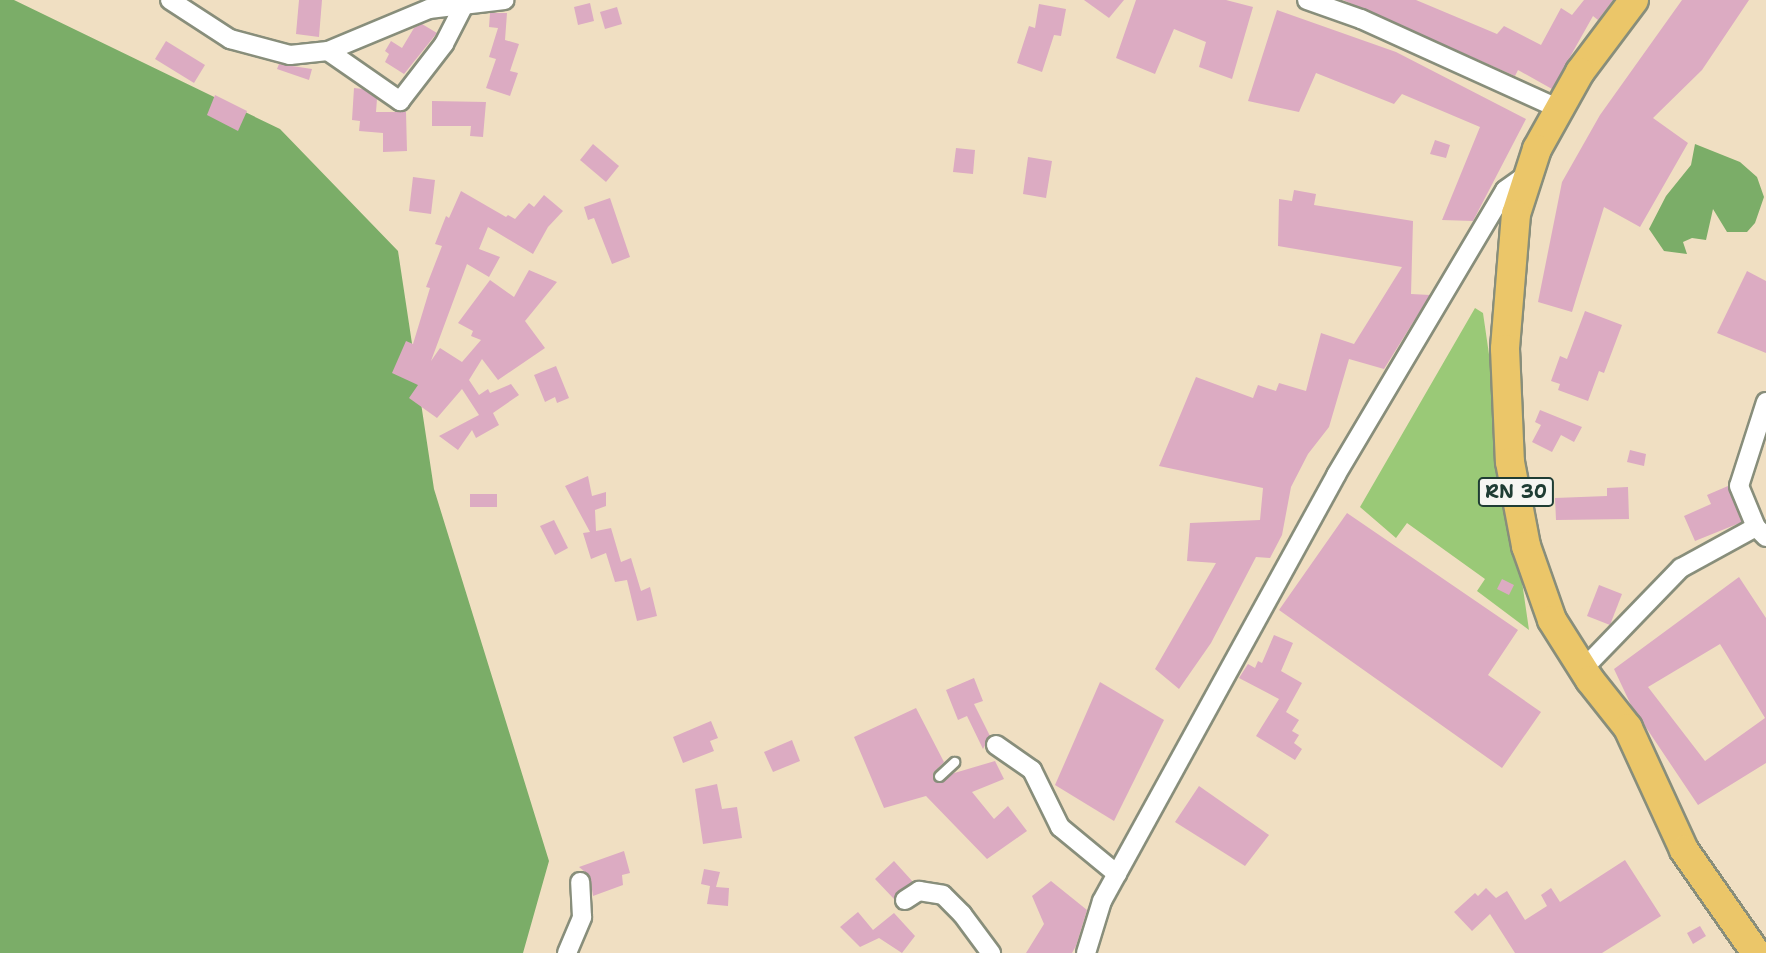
<!DOCTYPE html>
<style>
body{margin:0}
#map{position:relative;width:1766px;height:953px;overflow:hidden;background:#f0dfc2;font-family:"Shantell Sans",sans-serif}
div>[style]{position:absolute}
.green>*{inset:0;background:#9ac977}
.forest>*{inset:0;background:#7bad68}
.building>*{inset:0;background:#dcabc2}
.roads{filter:drop-shadow(2px 0 #888e7b) drop-shadow(-2px 0 #888e7b) drop-shadow(0 2px #888e7b) drop-shadow(0 -2px #888e7b)}
.service>*{height:9px;margin:-4.5px;padding:0 4.5px;transform-origin:4.5px;border-radius:4.5px;background:#fff}
.minor>*{height:18px;margin:-9px;padding:0 9px;transform-origin:9px;border-radius:9px;background:#fff}
.primary>*{height:28px;margin:-14px;padding:0 14px;transform-origin:14px;border-radius:14px;background:#ebc669}
span{translate:-50% -50%;white-space:nowrap;text-align:center;line-height:1.15;-webkit-text-stroke:5px #f6f6f2;paint-order:stroke}
.shield-label span{padding:2px 5px;background:#f6f6f2;border:2px solid;border-radius:5px;-webkit-text-stroke-width:0}
.shield-label{font-size:19px;color:#1f3d34;font-weight:700}
</style>
<div id="map">
<div class="green">
<div style="clip-path:polygon(1475px 308px,1483px 313px,1529px 630px,1477px 591px,1485px 579px,1407px 523px,1396px 538px,1360px 507px)"></div>
</div>
<div class="forest">
<div style="clip-path:polygon(0 0,14px 0,280px 129px,398px 251px,434px 489px,549px 861px,523px 953px,0 953px)"></div>
<div style="clip-path:polygon(1695px 144px,1740px 162px,1757px 177px,1764px 197px,1755px 223px,1747px 232px,1727px 232px,1713px 209px,1706px 240px,1692px 238px,1683px 242px,1687px 254px,1664px 251px,1649px 229px,1666px 196px,1691px 165px)"></div>
</div>
<div class="building">
<div style="clip-path:polygon(299px 0,322px 0,319px 37px,296px 34px)"></div>
<div style="clip-path:polygon(1084px 0,1124px 0,1109px 18px)"></div>
<div style="clip-path:polygon(1136px 0,1226px 0,1253px 7px,1232px 79px,1199px 67px,1206px 42px,1174px 29px,1155px 74px,1116px 58px)"></div>
<div style="clip-path:polygon(1343px 0,1416px 0,1497px 34px,1504px 26px,1541px 45px,1561px 8px,1572px 15px,1584px 0,1613px 0,1598px 20px,1593px 16px,1552px 89px,1518px 70px,1515px 76px)"></div>
<div style="clip-path:polygon(1682px 0,1749px 0,1702px 70px,1653px 118px,1688px 143px,1640px 227px,1604px 207px,1572px 312px,1538px 302px,1562px 182px,1600px 115px)"></div>
<div style="clip-path:polygon(590px 3px,594px 21px,578px 25px,574px 7px)"></div>
<div style="clip-path:polygon(1039px 4px,1066px 9px,1061px 36px,1054px 35px,1042px 72px,1017px 63px,1029px 26px,1035px 28px)"></div>
<div style="clip-path:polygon(617px 7px,622px 24px,605px 29px,600px 12px)"></div>
<div style="clip-path:polygon(1277px 10px,1396px 52px,1526px 119px,1473px 221px,1442px 220px,1480px 127px,1402px 94px,1394px 104px,1316px 73px,1299px 112px,1248px 101px)"></div>
<div style="clip-path:polygon(490px 13px,507px 13px,505px 40px,519px 44px,510px 71px,518px 73px,510px 96px,486px 88px,496px 59px,489px 57px,498px 28px,489px 27px)"></div>
<div style="clip-path:polygon(422px 24px,437px 33px,404px 74px,385px 62px,389px 54px,385px 51px,391px 41px,402px 48px,414px 28px)"></div>
<div style="clip-path:polygon(166px 41px,205px 65px,194px 83px,155px 59px)"></div>
<div style="clip-path:polygon(279px 64px,312px 69px,309px 80px,277px 69px)"></div>
<div style="clip-path:polygon(354px 88px,363px 89px,377px 99px,376px 112px,406px 112px,407px 151px,383px 152px,383px 133px,359px 131px,360px 121px,352px 120px)"></div>
<div style="clip-path:polygon(215px 95px,247px 111px,238px 131px,207px 115px)"></div>
<div style="clip-path:polygon(432px 101px,486px 102px,483px 137px,470px 136px,471px 126px,432px 126px)"></div>
<div style="clip-path:polygon(1435px 140px,1450px 145px,1446px 158px,1430px 154px)"></div>
<div style="clip-path:polygon(593px 144px,619px 166px,606px 182px,580px 160px)"></div>
<div style="clip-path:polygon(956px 148px,975px 150px,973px 174px,953px 172px)"></div>
<div style="clip-path:polygon(1028px 157px,1052px 161px,1046px 198px,1023px 194px)"></div>
<div style="clip-path:polygon(413px 177px,435px 180px,431px 214px,409px 211px)"></div>
<div style="clip-path:polygon(1294px 190px,1316px 194px,1314px 205px,1413px 221px,1411px 294px,1430px 295px,1384px 369px,1349px 359px,1329px 427px,1308px 454px,1291px 487px,1282px 535px,1270px 558px,1256px 557px,1211px 643px,1179px 689px,1155px 669px,1216px 563px,1187px 561px,1190px 523px,1260px 520px,1263px 488px,1159px 466px,1196px 377px,1253px 398px,1258px 385px,1276px 391px,1279px 383px,1306px 391px,1321px 333px,1354px 344px,1402px 267px,1278px 246px,1279px 199px,1292px 201px)"></div>
<div style="clip-path:polygon(461px 191px,506px 217px,508px 215px,515px 219px,529px 203px,534px 207px,544px 195px,563px 211px,548px 227px,533px 254px,488px 227px,479px 249px,500px 257px,489px 277px,467px 264px,431px 361px,440px 348px,462px 362px,481px 340px,471px 336px,473px 331px,458px 323px,490px 280px,514px 297px,529px 270px,557px 282px,525px 321px,545px 348px,498px 380px,482px 359px,469px 380px,479px 395px,488px 389px,490px 393px,511px 384px,519px 395px,493px 413px,499px 425px,476px 438px,472px 430px,458px 450px,439px 436px,479px 415px,462px 389px,437px 418px,409px 398px,418px 385px,392px 373px,406px 341px,413px 344px,430px 288px,426px 287px,442px 246px,435px 244px,446px 216px,449px 218px)"></div>
<div style="clip-path:polygon(610px 198px,630px 257px,612px 264px,594px 218px,588px 220px,584px 207px)"></div>
<div style="clip-path:polygon(1747px 271px,1766px 281px,1766px 353px,1717px 333px)"></div>
<div style="clip-path:polygon(1585px 311px,1622px 325px,1604px 373px,1599px 371px,1588px 401px,1558px 390px,1560px 384px,1551px 381px,1560px 356px,1567px 359px)"></div>
<div style="clip-path:polygon(556px 366px,569px 398px,557px 403px,555px 397px,545px 402px,534px 375px)"></div>
<div style="clip-path:polygon(1540px 410px,1582px 427px,1574px 442px,1561px 435px,1552px 452px,1532px 442px,1541px 425px,1535px 422px)"></div>
<div style="clip-path:polygon(1630px 450px,1646px 454px,1644px 466px,1627px 462px)"></div>
<div style="clip-path:polygon(588px 476px,592px 496px,606px 492px,606px 506px,595px 510px,596px 531px,611px 528px,621px 562px,631px 558px,641px 591px,650px 587px,657px 616px,637px 621px,627px 580px,615px 582px,606px 553px,591px 559px,583px 533px,590px 532px,565px 486px)"></div>
<div style="clip-path:polygon(1728px 486px,1742px 522px,1695px 541px,1684px 516px,1711px 504px,1707px 495px)"></div>
<div style="clip-path:polygon(1628px 487px,1629px 519px,1556px 520px,1555px 498px,1607px 496px,1607px 488px)"></div>
<div style="clip-path:polygon(470px 494px,497px 494px,497px 507px,470px 507px)"></div>
<div style="clip-path:polygon(1347px 513px,1518px 630px,1488px 675px,1541px 712px,1502px 768px,1279px 610px)"></div>
<div style="clip-path:polygon(554px 520px,568px 548px,555px 555px,540px 526px)"></div>
<div style="clip-path:polygon(evenodd,1739px 577px,1766px 618px,1766px 763px,1698px 805px,1631px 705px,1614px 669px,1739px 577px,1720px 644px,1765px 718px,1705px 761px,1648px 687px,1720px 644px)"></div>
<div style="clip-path:polygon(1502px 579px,1514px 585px,1509px 595px,1497px 589px)"></div>
<div style="clip-path:polygon(1599px 585px,1622px 594px,1610px 625px,1587px 616px)"></div>
<div style="clip-path:polygon(1274px 635px,1293px 643px,1281px 671px,1302px 683px,1286px 712px,1299px 720px,1292px 731px,1299px 735px,1294px 743px,1302px 749px,1295px 760px,1256px 736px,1279px 699px,1239px 678px,1248px 664px,1255px 668px,1258px 661px,1262px 663px)"></div>
<div style="clip-path:polygon(974px 678px,983px 701px,974px 704px,990px 736px,983px 749px,967px 716px,958px 720px,946px 690px)"></div>
<div style="clip-path:polygon(1100px 682px,1164px 720px,1114px 821px,1055px 785px)"></div>
<div style="clip-path:polygon(916px 708px,944px 762px,933px 773px,934px 781px,941px 783px,951px 774px,995px 761px,1004px 779px,972px 792px,994px 819px,1008px 806px,1027px 831px,987px 859px,926px 796px,884px 808px,854px 737px)"></div>
<div style="clip-path:polygon(711px 721px,718px 738px,710px 741px,714px 751px,683px 763px,673px 737px)"></div>
<div style="clip-path:polygon(792px 740px,800px 761px,773px 772px,764px 752px)"></div>
<div style="clip-path:polygon(717px 784px,722px 809px,737px 807px,742px 838px,703px 844px,695px 789px)"></div>
<div style="clip-path:polygon(1199px 786px,1269px 835px,1245px 866px,1175px 822px)"></div>
<div style="clip-path:polygon(624px 851px,630px 873px,622px 875px,623px 885px,593px 896px,590px 876px,579px 867px)"></div>
<div style="clip-path:polygon(1625px 860px,1661px 916px,1602px 953px,1515px 953px,1490px 914px,1472px 931px,1454px 912px,1475px 893px,1478px 896px,1486px 888px,1496px 898px,1507px 891px,1525px 920px,1547px 906px,1541px 895px,1551px 888px,1560px 902px)"></div>
<div style="clip-path:polygon(894px 861px,913px 882px,898px 891px,894px 899px,875px 879px)"></div>
<div style="clip-path:polygon(704px 869px,720px 872px,716px 887px,729px 888px,728px 906px,707px 904px,710px 886px,701px 884px)"></div>
<div style="clip-path:polygon(1051px 881px,1087px 910px,1076px 946px,1072px 953px,1026px 953px,1044px 924px,1032px 896px)"></div>
<div style="clip-path:polygon(858px 912px,873px 930px,894px 913px,915px 936px,902px 953px,879px 938px,860px 947px,840px 927px)"></div>
<div style="clip-path:polygon(1700px 926px,1706px 936px,1693px 944px,1687px 933px)"></div>
</div>
<div class="roads">
<div class="service">
<div style="left:939px;top:776px;width:21px;rotate:-43deg"></div>
</div>
<div class="minor">
<div style="left:170px;top:0;width:72px;rotate:33deg"></div>
<div style="left:230px;top:39px;width:62px;rotate:14.9deg"></div>
<div style="left:290px;top:55px;width:38px;rotate:-6deg"></div>
<div style="left:328px;top:51px;width:109px;rotate:-22.6deg"></div>
<div style="left:429px;top:9px;width:76px;rotate:-6.8deg"></div>
<div style="left:1307px;top:0;width:57px;rotate:19.4deg"></div>
<div style="left:1361px;top:19px;width:217px;rotate:24.4deg"></div>
<div style="left:328px;top:51px;width:88px;rotate:34.8deg"></div>
<div style="left:400px;top:101px;width:72px;rotate:-52.3deg"></div>
<div style="left:444px;top:44px;width:46px;rotate:-62.9deg"></div>
<div style="left:1766px;top:402px;width:88px;rotate:107.8deg"></div>
<div style="left:1739px;top:486px;width:44px;rotate:67.5deg"></div>
<div style="left:1756px;top:527px;width:14px;rotate:45deg"></div>
<div style="left:1583px;top:669px;width:141px;rotate:-45.9deg"></div>
<div style="left:1681px;top:568px;width:85px;rotate:-28.7deg"></div>
<div style="left:996px;top:745px;width:44px;rotate:34.8deg"></div>
<div style="left:1032px;top:770px;width:64px;rotate:63.8deg"></div>
<div style="left:1060px;top:827px;width:74px;rotate:39.5deg"></div>
<div style="left:905px;top:900px;width:17px;rotate:-33deg"></div>
<div style="left:919px;top:891px;width:24px;rotate:9deg"></div>
<div style="left:943px;top:895px;width:27px;rotate:45deg"></div>
<div style="left:962px;top:914px;width:49px;rotate:53.4deg"></div>
<div style="left:567px;top:953px;width:39px;rotate:-67deg"></div>
<div style="left:582px;top:917px;width:35px;rotate:-93deg"></div>
<div style="left:1086px;top:953px;width:54px;rotate:-72.9deg"></div>
<div style="left:1102px;top:901px;width:486px;rotate:-61.2deg"></div>
<div style="left:1336px;top:475px;width:331px;rotate:-59.3deg"></div>
<div style="left:1505px;top:190px;width:28px;rotate:-35deg"></div>
</div>
<div class="primary">
<div style="left:1634px;top:0;width:90px;rotate:126.9deg"></div>
<div style="left:1580px;top:72px;width:88px;rotate:119.2deg"></div>
<div style="left:1537px;top:149px;width:68px;rotate:107.9deg"></div>
<div style="left:1516px;top:214px;width:135px;rotate:94.7deg"></div>
<div style="left:1505px;top:349px;width:113px;rotate:87.5deg"></div>
<div style="left:1510px;top:462px;width:86px;rotate:79.2deg"></div>
<div style="left:1526px;top:546px;width:78px;rotate:70.6deg"></div>
<div style="left:1552px;top:620px;width:71px;rotate:57.7deg"></div>
<div style="left:1590px;top:680px;width:61px;rotate:51.6deg"></div>
<div style="left:1628px;top:728px;width:134px;rotate:65.3deg"></div>
<div style="left:1684px;top:850px;width:126px;rotate:55deg"></div>
</div>
</div>
<div class="shield-label">
<span style="left:1516px;top:492px">RN 30</span>
</div>
</div>
